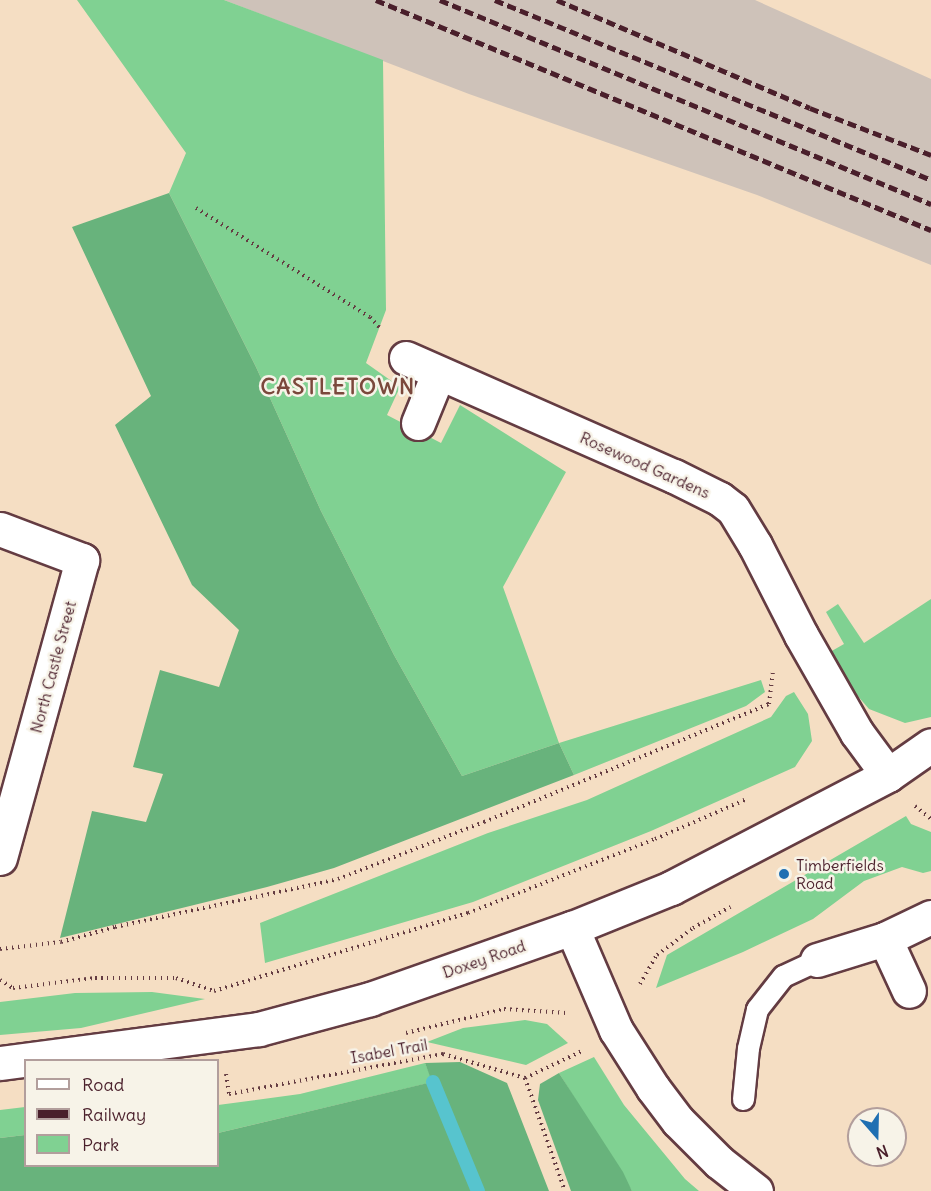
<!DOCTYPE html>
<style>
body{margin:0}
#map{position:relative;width:931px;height:1191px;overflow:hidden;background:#f5dec3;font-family:Delius,sans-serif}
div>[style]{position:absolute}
.industrial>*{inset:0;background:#cec2b9}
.green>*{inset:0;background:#80d192}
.forest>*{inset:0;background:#68b37c}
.stream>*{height:14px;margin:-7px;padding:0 7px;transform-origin:7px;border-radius:7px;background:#57c4ce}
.path>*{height:4px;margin-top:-2px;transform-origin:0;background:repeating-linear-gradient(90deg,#643c42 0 1.5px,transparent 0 6px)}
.roads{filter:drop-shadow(2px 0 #643c42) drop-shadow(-2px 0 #643c42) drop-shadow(0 2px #643c42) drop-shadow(0 -2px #643c42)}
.lane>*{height:21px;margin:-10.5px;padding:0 10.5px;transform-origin:10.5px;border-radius:10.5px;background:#fff}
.street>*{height:33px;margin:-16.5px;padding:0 16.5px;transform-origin:16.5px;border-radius:16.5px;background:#fff}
.primary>*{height:33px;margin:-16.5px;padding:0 16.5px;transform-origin:16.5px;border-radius:16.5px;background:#fff}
.rail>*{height:4.5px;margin-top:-2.25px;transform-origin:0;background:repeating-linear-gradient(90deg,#4a1f2b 0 9px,transparent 0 13.5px)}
.dots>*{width:16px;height:16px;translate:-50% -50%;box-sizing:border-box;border:3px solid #f7f3e8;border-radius:50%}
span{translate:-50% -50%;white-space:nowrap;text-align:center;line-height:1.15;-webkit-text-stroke:5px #f7f3e8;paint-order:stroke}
.street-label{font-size:16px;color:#4a1f2b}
.poi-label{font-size:16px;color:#4a1f2b}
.left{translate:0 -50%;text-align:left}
.district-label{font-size:22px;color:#7b483c;font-weight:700;letter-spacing:1.5px}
.legend{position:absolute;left:24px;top:1059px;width:195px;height:108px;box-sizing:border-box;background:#f7f3e8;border:2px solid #b29e9c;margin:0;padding:8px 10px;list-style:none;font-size:18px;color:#4a1f2b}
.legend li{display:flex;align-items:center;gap:12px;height:30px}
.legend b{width:30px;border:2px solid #b29e9c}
.north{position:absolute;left:847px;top:1107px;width:60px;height:60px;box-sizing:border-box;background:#f7f3e8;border:2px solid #b29e9c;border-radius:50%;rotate:160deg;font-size:16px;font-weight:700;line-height:24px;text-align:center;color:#4a1f2b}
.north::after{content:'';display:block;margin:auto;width:21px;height:27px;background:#1f6fb2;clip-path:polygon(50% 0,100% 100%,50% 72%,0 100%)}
</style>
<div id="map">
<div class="industrial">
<div style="clip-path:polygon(224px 0,755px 0,931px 79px,931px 265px,757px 195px,469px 94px)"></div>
</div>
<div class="green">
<div style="clip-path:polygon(77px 0,224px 0,383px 60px,386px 310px,366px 363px,400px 387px,387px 415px,441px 443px,460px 405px,566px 472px,503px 587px,559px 743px,761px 680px,765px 692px,746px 706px,574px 775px,559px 743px,462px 776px,394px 655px,321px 511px,256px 367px,169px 193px,186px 153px)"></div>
<div style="clip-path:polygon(931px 599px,931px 717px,905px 723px,869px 709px,844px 680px,830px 652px,844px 644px,826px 612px,838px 604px,864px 643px)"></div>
<div style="clip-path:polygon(794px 692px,808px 714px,812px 741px,795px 767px,651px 831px,473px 902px,265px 963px,260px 923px,488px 833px,587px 800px,771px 717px,786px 696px)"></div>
<div style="clip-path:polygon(906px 816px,911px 824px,931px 832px,931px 871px,923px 873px,902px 867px,864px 881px,813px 919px,743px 952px,656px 988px,667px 955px)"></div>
<div style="clip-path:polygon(152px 992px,205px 999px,81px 1028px,0 1035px,0 1002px,75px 993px)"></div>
<div style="clip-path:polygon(525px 1020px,547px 1024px,568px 1043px,526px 1065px,427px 1042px,463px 1028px)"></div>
<div style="clip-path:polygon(594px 1057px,624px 1105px,685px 1179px,699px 1191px,632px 1191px,559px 1073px)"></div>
<div style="clip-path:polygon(425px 1063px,433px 1082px,218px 1133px,218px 1105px,300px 1094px)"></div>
<div style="clip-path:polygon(25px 1107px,25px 1135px,0 1138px,0 1110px)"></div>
</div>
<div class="forest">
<div style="clip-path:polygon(169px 193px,256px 367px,321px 511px,394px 655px,462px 776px,559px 743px,574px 775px,334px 868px,267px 887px,60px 938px,92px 811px,146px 822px,163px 774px,133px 767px,160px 670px,219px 687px,239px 630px,192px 585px,115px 425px,151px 396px,72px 227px)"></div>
<div style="clip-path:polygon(460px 1062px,507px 1083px,549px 1191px,0 1191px,0 1138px,25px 1135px,26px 1166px,218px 1166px,218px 1133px,432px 1082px,425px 1063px)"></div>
<div style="clip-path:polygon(559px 1073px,623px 1172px,632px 1191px,571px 1191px,538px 1100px,540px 1084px)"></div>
</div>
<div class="stream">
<div style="left:433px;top:1082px;width:118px;rotate:67.6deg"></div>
</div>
<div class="path">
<div style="left:196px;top:208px;width:205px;rotate:32.1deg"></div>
<div style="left:370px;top:317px;width:15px;rotate:48deg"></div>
<div style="left:915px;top:806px;width:21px;rotate:39deg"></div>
<div style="left:0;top:949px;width:61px;rotate:-6.5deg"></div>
<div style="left:61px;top:942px;width:56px;rotate:-15.5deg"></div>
<div style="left:115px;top:927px;width:228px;rotate:-12.1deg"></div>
<div style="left:338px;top:879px;width:157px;rotate:-21.3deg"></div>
<div style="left:484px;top:822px;width:308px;rotate:-22.5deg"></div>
<div style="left:769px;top:704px;width:34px;rotate:-83deg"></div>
<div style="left:0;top:980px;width:15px;rotate:32deg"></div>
<div style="left:13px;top:988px;width:83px;rotate:-7deg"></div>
<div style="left:95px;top:978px;width:81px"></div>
<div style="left:176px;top:978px;width:40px;rotate:18.9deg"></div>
<div style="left:214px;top:991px;width:266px;rotate:-17.1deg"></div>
<div style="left:468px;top:913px;width:201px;rotate:-21.6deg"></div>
<div style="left:655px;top:839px;width:100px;rotate:-23.5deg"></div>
<div style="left:640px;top:984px;width:34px;rotate:-60deg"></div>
<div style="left:657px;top:955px;width:45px;rotate:-36.9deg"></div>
<div style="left:693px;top:928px;width:43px;rotate:-29.6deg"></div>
<div style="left:406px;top:1033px;width:101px;rotate:-13.8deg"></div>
<div style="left:504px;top:1009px;width:62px;rotate:3.7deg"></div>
<div style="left:226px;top:1074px;width:20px;rotate:81deg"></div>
<div style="left:229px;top:1094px;width:218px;rotate:-10.6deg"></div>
<div style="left:443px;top:1054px;width:85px;rotate:16.3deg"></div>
<div style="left:525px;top:1078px;width:120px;rotate:70.5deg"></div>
<div style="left:525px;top:1078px;width:63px;rotate:-25.3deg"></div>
</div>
<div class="roads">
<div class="lane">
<div style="left:743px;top:1099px;width:51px;rotate:-84.4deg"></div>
<div style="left:748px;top:1048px;width:40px;rotate:-77deg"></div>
<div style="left:757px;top:1009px;width:42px;rotate:-51.8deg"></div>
<div style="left:783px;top:976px;width:38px;rotate:-25deg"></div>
</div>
<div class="street">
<div style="left:406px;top:358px;width:293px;rotate:23.8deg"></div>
<div style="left:674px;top:476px;width:51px;rotate:26.6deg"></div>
<div style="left:720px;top:499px;width:16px;rotate:38deg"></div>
<div style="left:733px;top:509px;width:42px;rotate:58.6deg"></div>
<div style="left:755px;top:545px;width:101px;rotate:62.9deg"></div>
<div style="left:801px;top:635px;width:113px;rotate:60.3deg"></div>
<div style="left:857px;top:733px;width:52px;rotate:53.6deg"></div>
<div style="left:418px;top:423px;width:53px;rotate:-67.8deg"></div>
<div style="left:0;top:529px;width:88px;rotate:20.7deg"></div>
<div style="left:82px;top:560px;width:309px;rotate:105.4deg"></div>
<div style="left:572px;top:928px;width:111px;rotate:66.7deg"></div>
<div style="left:616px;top:1030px;width:69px;rotate:57.5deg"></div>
<div style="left:653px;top:1088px;width:41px;rotate:52.9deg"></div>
<div style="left:678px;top:1121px;width:58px;rotate:45deg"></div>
<div style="left:719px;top:1162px;width:47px;rotate:38.1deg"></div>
<div style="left:885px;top:939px;width:57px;rotate:65.2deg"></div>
<div style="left:817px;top:960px;width:71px;rotate:-17.2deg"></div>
<div style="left:885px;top:939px;width:51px;rotate:-25.6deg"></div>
</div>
<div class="primary">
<div style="left:0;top:1063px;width:261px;rotate:-7.5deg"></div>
<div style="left:259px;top:1029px;width:115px;rotate:-15.1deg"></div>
<div style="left:370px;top:999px;width:214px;rotate:-19.4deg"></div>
<div style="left:572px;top:928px;width:107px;rotate:-22deg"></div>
<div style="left:671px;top:888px;width:245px;rotate:-27.5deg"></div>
<div style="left:888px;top:775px;width:52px;rotate:-34.9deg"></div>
</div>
</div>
<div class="rail">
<div style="left:376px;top:0;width:601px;rotate:22.51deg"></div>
<div style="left:440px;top:0;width:532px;rotate:22.56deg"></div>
<div style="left:495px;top:0;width:472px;rotate:22.4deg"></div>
<div style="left:557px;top:0;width:275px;rotate:23.1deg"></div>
<div style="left:810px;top:108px;width:130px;rotate:21.2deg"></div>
</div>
<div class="dots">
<div style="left:784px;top:874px;background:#1f6fb2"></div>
</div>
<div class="street-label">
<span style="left:645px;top:465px;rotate:24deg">Rosewood Gardens</span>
<span style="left:53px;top:667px;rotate:-75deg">North Castle Street</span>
<span style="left:484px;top:959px;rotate:-19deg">Doxey Road</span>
<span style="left:389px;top:1051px;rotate:-10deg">Isabel Trail</span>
</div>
<div class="poi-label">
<span class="left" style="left:796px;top:874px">Timberfields<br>Road</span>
</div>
<div class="district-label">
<span style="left:338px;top:387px">CASTLETOWN</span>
</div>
<ul class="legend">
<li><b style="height:8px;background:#fff"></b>Road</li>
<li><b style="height:8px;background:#4a1f2b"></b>Railway</li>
<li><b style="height:16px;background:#80d192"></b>Park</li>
</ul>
<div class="north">N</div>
</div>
